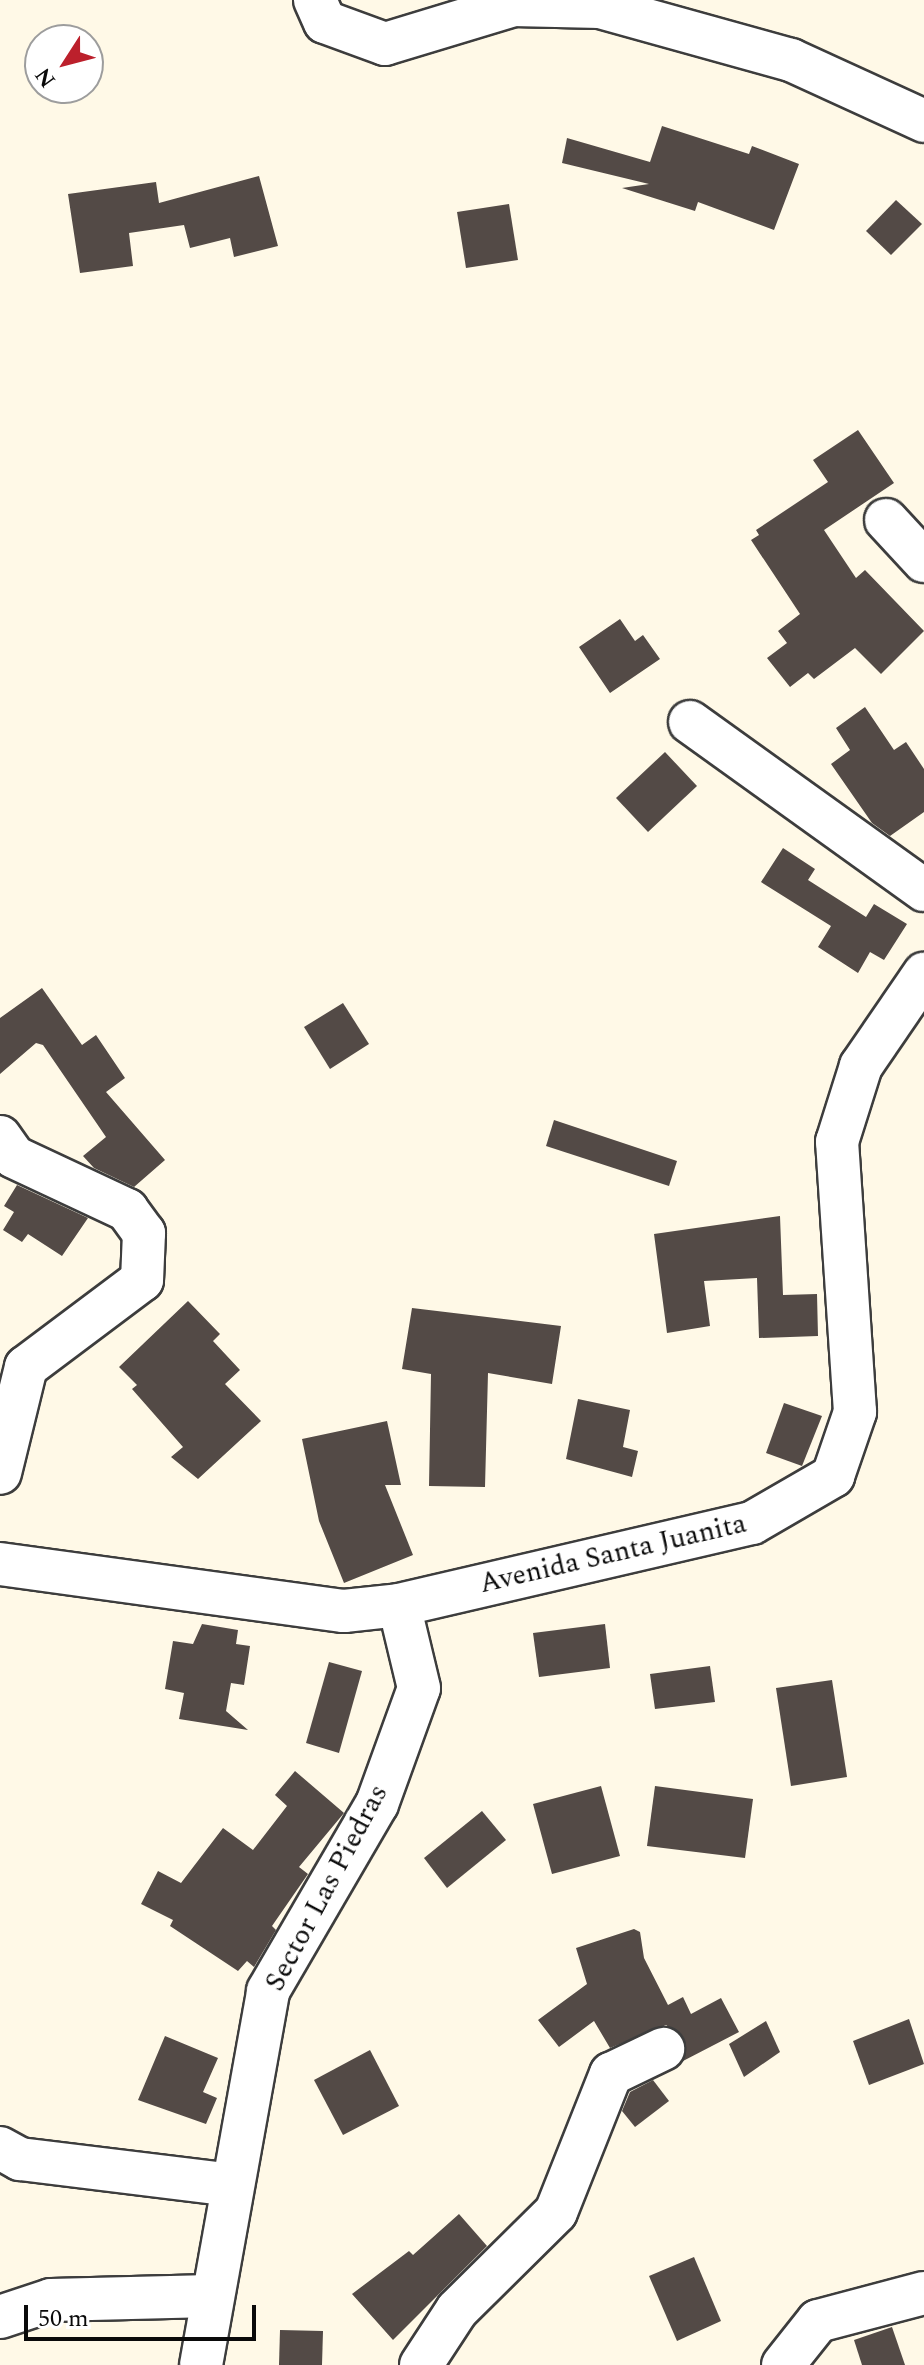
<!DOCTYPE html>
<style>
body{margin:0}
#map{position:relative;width:924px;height:2365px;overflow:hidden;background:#fff9e7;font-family:Spectral,serif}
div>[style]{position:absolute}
.building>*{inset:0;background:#534a46}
.roads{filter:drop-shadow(2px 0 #3d3d3d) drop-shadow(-2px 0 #3d3d3d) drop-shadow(0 2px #3d3d3d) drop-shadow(0 -2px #3d3d3d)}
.minor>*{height:42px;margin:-21px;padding:0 21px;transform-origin:21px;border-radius:21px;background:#fff}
span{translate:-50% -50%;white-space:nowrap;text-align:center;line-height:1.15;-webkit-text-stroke:8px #fff;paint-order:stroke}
.street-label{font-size:28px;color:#0a0a0a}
.north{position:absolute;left:24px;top:24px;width:80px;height:80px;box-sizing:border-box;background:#fff;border:2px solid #9d9d9d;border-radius:50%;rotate:234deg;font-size:22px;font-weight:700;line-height:32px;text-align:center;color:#0a0a0a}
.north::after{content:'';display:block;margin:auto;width:28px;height:36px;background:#bc202c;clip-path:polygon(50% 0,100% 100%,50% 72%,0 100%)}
.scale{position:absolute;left:24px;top:2305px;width:232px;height:36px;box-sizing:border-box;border:4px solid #0a0a0a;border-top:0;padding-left:10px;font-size:24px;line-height:28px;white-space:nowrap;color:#0a0a0a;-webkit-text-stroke:6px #fff;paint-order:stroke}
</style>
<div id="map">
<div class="building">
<div style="clip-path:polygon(662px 126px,749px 154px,752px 146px,799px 164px,774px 230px,698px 202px,695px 211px,622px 188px,649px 184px,562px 163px,567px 138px,650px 162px)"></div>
<div style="clip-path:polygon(259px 176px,278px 246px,234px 257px,230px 238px,190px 248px,184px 225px,129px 233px,133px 266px,80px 273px,68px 194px,156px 182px,159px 203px)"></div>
<div style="clip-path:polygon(896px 200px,922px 224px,891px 255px,866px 231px)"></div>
<div style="clip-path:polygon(509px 204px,518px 260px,466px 268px,457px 212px)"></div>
<div style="clip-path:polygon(858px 430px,894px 483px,824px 530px,856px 578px,865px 570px,924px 631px,881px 674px,855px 648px,814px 679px,808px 673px,790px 687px,767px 658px,787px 643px,778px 631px,800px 614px,751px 540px,759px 535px,756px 530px,828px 482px,813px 460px)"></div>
<div style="clip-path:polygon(620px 619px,635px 641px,643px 635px,660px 659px,610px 693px,579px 647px)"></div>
<div style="clip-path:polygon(865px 707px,894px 750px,906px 742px,924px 769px,924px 812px,890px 836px,872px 823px,831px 764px,850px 750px,836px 728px)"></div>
<div style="clip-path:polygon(665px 752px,697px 786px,648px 832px,616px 798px)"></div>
<div style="clip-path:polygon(783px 848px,815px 869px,808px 880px,866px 917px,874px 904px,907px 924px,884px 960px,870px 952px,858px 973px,818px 947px,831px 926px,761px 882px)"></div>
<div style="clip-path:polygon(42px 988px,82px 1045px,96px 1035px,125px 1078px,106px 1092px,165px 1160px,134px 1187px,94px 1168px,83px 1156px,106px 1137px,43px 1045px,36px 1043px,0 1074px,0 1018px)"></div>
<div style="clip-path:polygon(343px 1003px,369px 1044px,330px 1069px,304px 1027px)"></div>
<div style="clip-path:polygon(554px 1120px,677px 1161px,669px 1186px,546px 1146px)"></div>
<div style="clip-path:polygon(17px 1185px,88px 1218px,62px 1256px,28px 1234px,22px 1242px,3px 1230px,14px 1212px,4px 1206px)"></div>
<div style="clip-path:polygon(780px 1216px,783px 1295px,817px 1294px,818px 1336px,759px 1338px,757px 1278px,704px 1281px,710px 1326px,667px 1333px,654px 1234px)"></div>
<div style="clip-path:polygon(188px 1301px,220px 1334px,213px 1341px,240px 1370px,225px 1384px,261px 1421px,198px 1479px,171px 1457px,183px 1447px,132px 1389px,137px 1385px,119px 1367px)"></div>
<div style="clip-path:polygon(412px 1308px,561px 1326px,552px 1384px,488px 1373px,485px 1487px,429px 1486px,431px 1374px,402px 1369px)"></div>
<div style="clip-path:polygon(578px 1399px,630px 1410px,623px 1447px,638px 1451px,632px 1477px,566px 1459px)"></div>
<div style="clip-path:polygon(784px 1403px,822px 1416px,802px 1466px,766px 1453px)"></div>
<div style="clip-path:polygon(387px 1421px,401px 1485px,385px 1485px,413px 1555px,344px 1583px,319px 1521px,302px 1439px)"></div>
<div style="clip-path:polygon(202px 1624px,238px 1630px,236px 1644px,250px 1646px,244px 1685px,231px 1683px,226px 1711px,248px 1730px,179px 1719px,184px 1693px,165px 1689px,173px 1641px,193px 1644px)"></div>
<div style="clip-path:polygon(605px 1624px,610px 1668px,539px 1677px,533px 1633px)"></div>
<div style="clip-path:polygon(329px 1662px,362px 1671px,339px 1753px,306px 1743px)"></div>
<div style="clip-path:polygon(710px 1666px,715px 1702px,655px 1709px,650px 1674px)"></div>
<div style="clip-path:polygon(832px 1680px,847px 1777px,791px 1786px,776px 1688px)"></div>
<div style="clip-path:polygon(295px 1771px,344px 1813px,299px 1867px,308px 1874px,272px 1926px,276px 1930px,254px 1967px,247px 1961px,238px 1971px,170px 1926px,173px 1920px,141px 1904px,158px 1871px,181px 1883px,223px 1828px,253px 1850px,287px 1806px,275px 1795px)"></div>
<div style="clip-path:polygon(601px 1786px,620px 1856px,552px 1874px,533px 1804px)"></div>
<div style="clip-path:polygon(655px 1786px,753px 1799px,745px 1858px,647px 1846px)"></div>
<div style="clip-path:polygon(482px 1811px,506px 1840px,447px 1888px,424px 1858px)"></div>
<div style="clip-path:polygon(634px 1929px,640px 1932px,644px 1958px,668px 2005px,683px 1997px,691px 2014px,721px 1998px,739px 2032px,683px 2061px,684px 2038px,666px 2025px,610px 2048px,594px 2021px,559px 2047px,538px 2020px,587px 1984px,576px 1948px)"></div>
<div style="clip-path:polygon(909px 2019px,924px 2064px,869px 2085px,853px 2041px)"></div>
<div style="clip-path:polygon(766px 2021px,780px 2052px,744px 2077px,729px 2044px)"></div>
<div style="clip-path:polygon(165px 2036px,218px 2058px,203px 2092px,217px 2098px,206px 2124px,138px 2100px)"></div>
<div style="clip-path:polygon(370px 2050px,399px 2106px,343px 2135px,314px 2080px)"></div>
<div style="clip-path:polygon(653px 2080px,669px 2101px,635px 2127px,622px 2111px,630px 2092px)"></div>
<div style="clip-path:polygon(459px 2214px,487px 2246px,393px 2340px,352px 2294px,409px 2251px,413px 2255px)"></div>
<div style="clip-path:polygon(694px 2257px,721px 2321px,677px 2341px,649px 2276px)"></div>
<div style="clip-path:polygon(892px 2327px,905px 2365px,862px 2365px,854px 2340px)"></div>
<div style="clip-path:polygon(280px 2330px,323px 2331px,322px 2365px,279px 2365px)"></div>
</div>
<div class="roads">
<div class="minor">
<div style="left:315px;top:0;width:24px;rotate:66deg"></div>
<div style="left:325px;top:22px;width:64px;rotate:20.1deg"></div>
<div style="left:385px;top:44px;width:134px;rotate:-16.9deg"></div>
<div style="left:513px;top:5px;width:87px;rotate:1.3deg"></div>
<div style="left:600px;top:7px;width:198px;rotate:15.5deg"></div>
<div style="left:791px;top:60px;width:146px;rotate:24.6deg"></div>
<div style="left:886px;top:520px;width:56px;rotate:47.2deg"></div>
<div style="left:690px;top:722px;width:288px;rotate:35.7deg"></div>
<div style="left:0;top:1137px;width:24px;rotate:55deg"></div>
<div style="left:14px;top:1157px;width:125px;rotate:25.1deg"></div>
<div style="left:127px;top:1210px;width:29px;rotate:54deg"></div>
<div style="left:144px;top:1233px;width:47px;rotate:92.4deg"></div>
<div style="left:142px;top:1280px;width:145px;rotate:143.1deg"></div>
<div style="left:26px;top:1367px;width:109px;rotate:103.8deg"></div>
<div style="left:0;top:1564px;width:347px;rotate:7.8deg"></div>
<div style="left:344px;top:1611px;width:55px;rotate:-6.2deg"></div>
<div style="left:399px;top:1605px;width:362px;rotate:-13.1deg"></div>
<div style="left:752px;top:1523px;width:94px;rotate:-30.1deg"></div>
<div style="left:833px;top:1476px;width:68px;rotate:-71deg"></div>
<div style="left:855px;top:1412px;width:271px;rotate:-93.8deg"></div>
<div style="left:837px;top:1142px;width:80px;rotate:-72.5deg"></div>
<div style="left:861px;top:1066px;width:112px;rotate:-55.6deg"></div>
<div style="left:0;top:2148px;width:23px;rotate:29deg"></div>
<div style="left:20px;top:2159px;width:213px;rotate:7deg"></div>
<div style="left:0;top:2317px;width:54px;rotate:-18.4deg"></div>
<div style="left:51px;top:2300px;width:160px;rotate:-1.4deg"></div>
<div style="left:201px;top:2365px;width:380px;rotate:-79.8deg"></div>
<div style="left:268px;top:1991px;width:216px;rotate:-59.8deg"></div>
<div style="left:377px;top:1804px;width:123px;rotate:-70.1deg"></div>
<div style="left:419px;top:1688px;width:85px;rotate:-103.5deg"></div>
<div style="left:421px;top:2365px;width:66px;rotate:-56.8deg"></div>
<div style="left:457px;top:2310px;width:139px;rotate:-44.7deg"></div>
<div style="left:556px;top:2212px;width:149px;rotate:-68.3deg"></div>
<div style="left:611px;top:2074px;width:58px;rotate:-25.7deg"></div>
<div style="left:783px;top:2365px;width:56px;rotate:-51.5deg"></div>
<div style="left:818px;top:2321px;width:110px;rotate:-14.8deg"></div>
</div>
</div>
<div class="street-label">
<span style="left:613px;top:1554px;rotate:-13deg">Avenida Santa Juanita</span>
<span style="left:327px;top:1888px;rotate:-62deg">Sector Las Piedras</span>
</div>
<div class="north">N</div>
<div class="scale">50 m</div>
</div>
